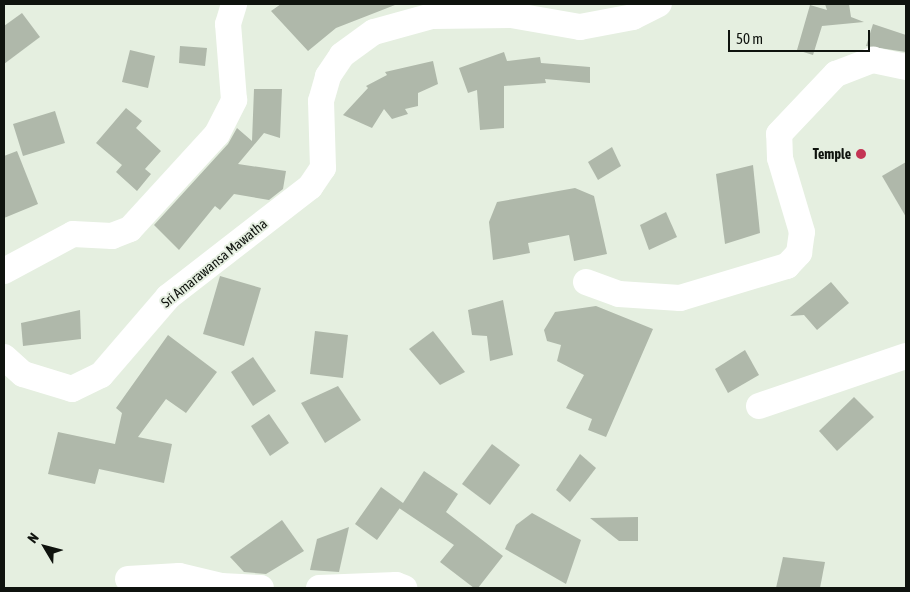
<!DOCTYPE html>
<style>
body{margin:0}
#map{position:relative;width:910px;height:592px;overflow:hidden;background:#e5efe0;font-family:"Asap Condensed",sans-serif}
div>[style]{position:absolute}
.building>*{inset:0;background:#afb8aa}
.minor>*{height:26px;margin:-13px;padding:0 13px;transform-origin:13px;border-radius:13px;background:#fff}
.dots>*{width:14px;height:14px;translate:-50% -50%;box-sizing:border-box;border:2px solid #e5efe0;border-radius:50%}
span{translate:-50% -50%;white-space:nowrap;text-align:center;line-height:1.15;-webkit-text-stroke:4px #e5efe0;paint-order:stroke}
.poi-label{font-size:14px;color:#0f130e;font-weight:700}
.right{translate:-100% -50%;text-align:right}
.street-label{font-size:14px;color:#0f130e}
.frame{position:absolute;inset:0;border:5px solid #0f130e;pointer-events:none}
.north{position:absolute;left:20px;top:522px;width:50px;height:50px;-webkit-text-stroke:4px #e5efe0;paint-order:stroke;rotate:307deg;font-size:14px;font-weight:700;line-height:20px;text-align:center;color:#0f130e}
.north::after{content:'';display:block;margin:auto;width:18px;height:22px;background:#0f130e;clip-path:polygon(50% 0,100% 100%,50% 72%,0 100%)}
.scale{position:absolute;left:728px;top:30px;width:142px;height:22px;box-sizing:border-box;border:2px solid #0f130e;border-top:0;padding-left:6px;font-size:15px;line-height:18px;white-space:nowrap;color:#0f130e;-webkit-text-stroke:4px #e5efe0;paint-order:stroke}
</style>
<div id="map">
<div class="building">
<div style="clip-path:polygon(281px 4px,395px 4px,395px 5px,336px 28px,308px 51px,271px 11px)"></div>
<div style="clip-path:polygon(825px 4px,849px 4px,851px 17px,864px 22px,822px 26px,813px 55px,797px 50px,810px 5px,827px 10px)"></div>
<div style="clip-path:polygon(22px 13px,40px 37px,4px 64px,4px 26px)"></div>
<div style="clip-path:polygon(873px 24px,906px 35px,906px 52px,866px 46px)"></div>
<div style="clip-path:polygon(180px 46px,207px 48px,205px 66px,179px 63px)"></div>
<div style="clip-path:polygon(130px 50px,155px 56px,148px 88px,122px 82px)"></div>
<div style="clip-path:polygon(504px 52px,507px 61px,540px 57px,541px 63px,590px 67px,590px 83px,545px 79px,546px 83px,504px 86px,504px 128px,480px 130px,477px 90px,468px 93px,459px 68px)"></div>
<div style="clip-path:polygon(433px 61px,438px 84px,418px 93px,418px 106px,405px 109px,408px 114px,392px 119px,384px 109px,372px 128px,343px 115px,368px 88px,366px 86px,387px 75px,385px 72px)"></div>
<div style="clip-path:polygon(254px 89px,282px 89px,280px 138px,264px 133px,238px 164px,286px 171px,283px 189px,269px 200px,234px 194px,220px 210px,215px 206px,179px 250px,154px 225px,228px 144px,237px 128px,252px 141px)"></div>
<div style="clip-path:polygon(126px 108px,142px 121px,136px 128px,161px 151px,145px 169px,151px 174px,137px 191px,116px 172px,122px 165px,96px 143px)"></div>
<div style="clip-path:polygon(55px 111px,65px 143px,23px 156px,13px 124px)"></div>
<div style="clip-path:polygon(612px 147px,621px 166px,598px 180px,588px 162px)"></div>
<div style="clip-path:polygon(17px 151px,38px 204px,4px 218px,4px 156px)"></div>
<div style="clip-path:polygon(906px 162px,906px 217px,882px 176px)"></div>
<div style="clip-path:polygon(753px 165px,760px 233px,725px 244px,716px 174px)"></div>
<div style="clip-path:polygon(575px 188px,594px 196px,607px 254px,574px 261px,569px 235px,528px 243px,530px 253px,493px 260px,489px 222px,497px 202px)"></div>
<div style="clip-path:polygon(666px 212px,677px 237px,649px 250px,640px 225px)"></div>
<div style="clip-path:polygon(220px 276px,261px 288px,244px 346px,203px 334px)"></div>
<div style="clip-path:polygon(831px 282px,849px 303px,817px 330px,804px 315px,790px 316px)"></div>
<div style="clip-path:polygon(503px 300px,513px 355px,490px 361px,487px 336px,472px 335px,468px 310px)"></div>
<div style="clip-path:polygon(596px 306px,653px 329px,606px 437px,588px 430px,592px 419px,566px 408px,584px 375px,557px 361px,561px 345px,547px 341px,544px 330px,555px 312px)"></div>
<div style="clip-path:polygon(80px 310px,81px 339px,23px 346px,21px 323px)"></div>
<div style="clip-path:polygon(315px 331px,348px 335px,343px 378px,310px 374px)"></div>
<div style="clip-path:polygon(433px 331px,465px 372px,440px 385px,409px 349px)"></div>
<div style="clip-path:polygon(168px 335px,217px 372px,186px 413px,166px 399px,138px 437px,172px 444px,164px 483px,99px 469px,95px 484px,48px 474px,58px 432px,115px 444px,122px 413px,116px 408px)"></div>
<div style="clip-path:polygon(745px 350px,759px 375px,728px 393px,715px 369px)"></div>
<div style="clip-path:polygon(253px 357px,276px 391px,253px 406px,231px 372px)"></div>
<div style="clip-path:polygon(338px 386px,361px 420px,325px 443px,301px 403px)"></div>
<div style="clip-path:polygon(854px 397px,874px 417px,837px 451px,819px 431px)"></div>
<div style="clip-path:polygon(269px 414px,289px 443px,270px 456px,251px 426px)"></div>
<div style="clip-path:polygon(492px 444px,520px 465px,490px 505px,462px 484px)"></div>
<div style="clip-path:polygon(580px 454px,596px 468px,570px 502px,556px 490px)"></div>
<div style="clip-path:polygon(424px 471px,458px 494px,446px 512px,503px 556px,478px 588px,474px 588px,440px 562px,454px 545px,399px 508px,402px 505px,377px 540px,355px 524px,381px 487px,403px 503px)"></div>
<div style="clip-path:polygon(532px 513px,581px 540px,566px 584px,505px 549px,516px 525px)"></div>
<div style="clip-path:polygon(638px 517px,638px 541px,619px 541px,590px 518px)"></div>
<div style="clip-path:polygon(282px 520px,304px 551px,266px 574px,244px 572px,230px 557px)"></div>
<div style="clip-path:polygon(349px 527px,339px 572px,310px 570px,317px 539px)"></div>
<div style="clip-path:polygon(783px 557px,825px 562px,820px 588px,776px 588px)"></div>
</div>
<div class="minor">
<div style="left:4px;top:271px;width:78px;rotate:-28.2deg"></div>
<div style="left:73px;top:234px;width:39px;rotate:3deg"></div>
<div style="left:112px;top:236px;width:19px;rotate:-21deg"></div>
<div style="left:130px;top:229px;width:129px;rotate:-47.5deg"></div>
<div style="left:217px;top:134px;width:38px;rotate:-63deg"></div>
<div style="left:234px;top:100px;width:76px;rotate:-94.5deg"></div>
<div style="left:228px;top:24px;width:21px;rotate:-73deg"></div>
<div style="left:586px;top:282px;width:35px;rotate:20deg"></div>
<div style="left:619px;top:294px;width:61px;rotate:3.8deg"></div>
<div style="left:680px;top:298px;width:112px;rotate:-16.7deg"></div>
<div style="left:787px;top:266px;width:18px;rotate:-47deg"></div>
<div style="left:799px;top:253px;width:21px;rotate:-82deg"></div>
<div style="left:802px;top:232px;width:77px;rotate:-106.6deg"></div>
<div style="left:780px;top:158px;width:24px;rotate:-92deg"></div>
<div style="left:779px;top:134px;width:83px;rotate:-46.5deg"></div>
<div style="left:836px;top:74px;width:40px;rotate:-21deg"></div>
<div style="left:873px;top:60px;width:34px;rotate:12deg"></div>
<div style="left:4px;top:357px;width:25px;rotate:42deg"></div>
<div style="left:23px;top:374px;width:51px;rotate:17deg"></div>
<div style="left:72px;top:389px;width:32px;rotate:-26deg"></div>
<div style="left:101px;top:375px;width:103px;rotate:-49.3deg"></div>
<div style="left:168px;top:297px;width:180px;rotate:-37.8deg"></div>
<div style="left:310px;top:187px;width:23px;rotate:-56deg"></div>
<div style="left:323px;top:168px;width:67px;rotate:-91.7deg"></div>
<div style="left:321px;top:101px;width:26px;rotate:-74deg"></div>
<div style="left:328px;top:76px;width:25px;rotate:-56deg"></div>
<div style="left:342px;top:55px;width:39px;rotate:-36deg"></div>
<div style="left:374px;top:32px;width:60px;rotate:-15.4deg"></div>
<div style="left:432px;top:16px;width:79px;rotate:-0.7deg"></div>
<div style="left:511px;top:15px;width:70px;rotate:9.9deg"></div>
<div style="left:580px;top:27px;width:54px;rotate:-10.7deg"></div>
<div style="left:633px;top:17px;width:29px;rotate:-27deg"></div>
<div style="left:759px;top:406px;width:155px;rotate:-18.8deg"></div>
<div style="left:128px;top:579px;width:51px;rotate:-3.4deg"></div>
<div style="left:179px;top:576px;width:43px;rotate:13.4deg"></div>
<div style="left:221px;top:586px;width:40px;rotate:2.9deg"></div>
<div style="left:319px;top:588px;width:77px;rotate:-2.2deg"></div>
<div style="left:396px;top:585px;width:9px;rotate:21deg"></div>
</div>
<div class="dots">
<div style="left:861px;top:154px;background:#c43454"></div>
</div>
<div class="poi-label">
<span class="right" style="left:851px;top:154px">Temple</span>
</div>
<div class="street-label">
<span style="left:214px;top:263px;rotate:-39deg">Sri Amarawansa Mawatha</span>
</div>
<div class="frame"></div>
<div class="north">N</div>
<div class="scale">50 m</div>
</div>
